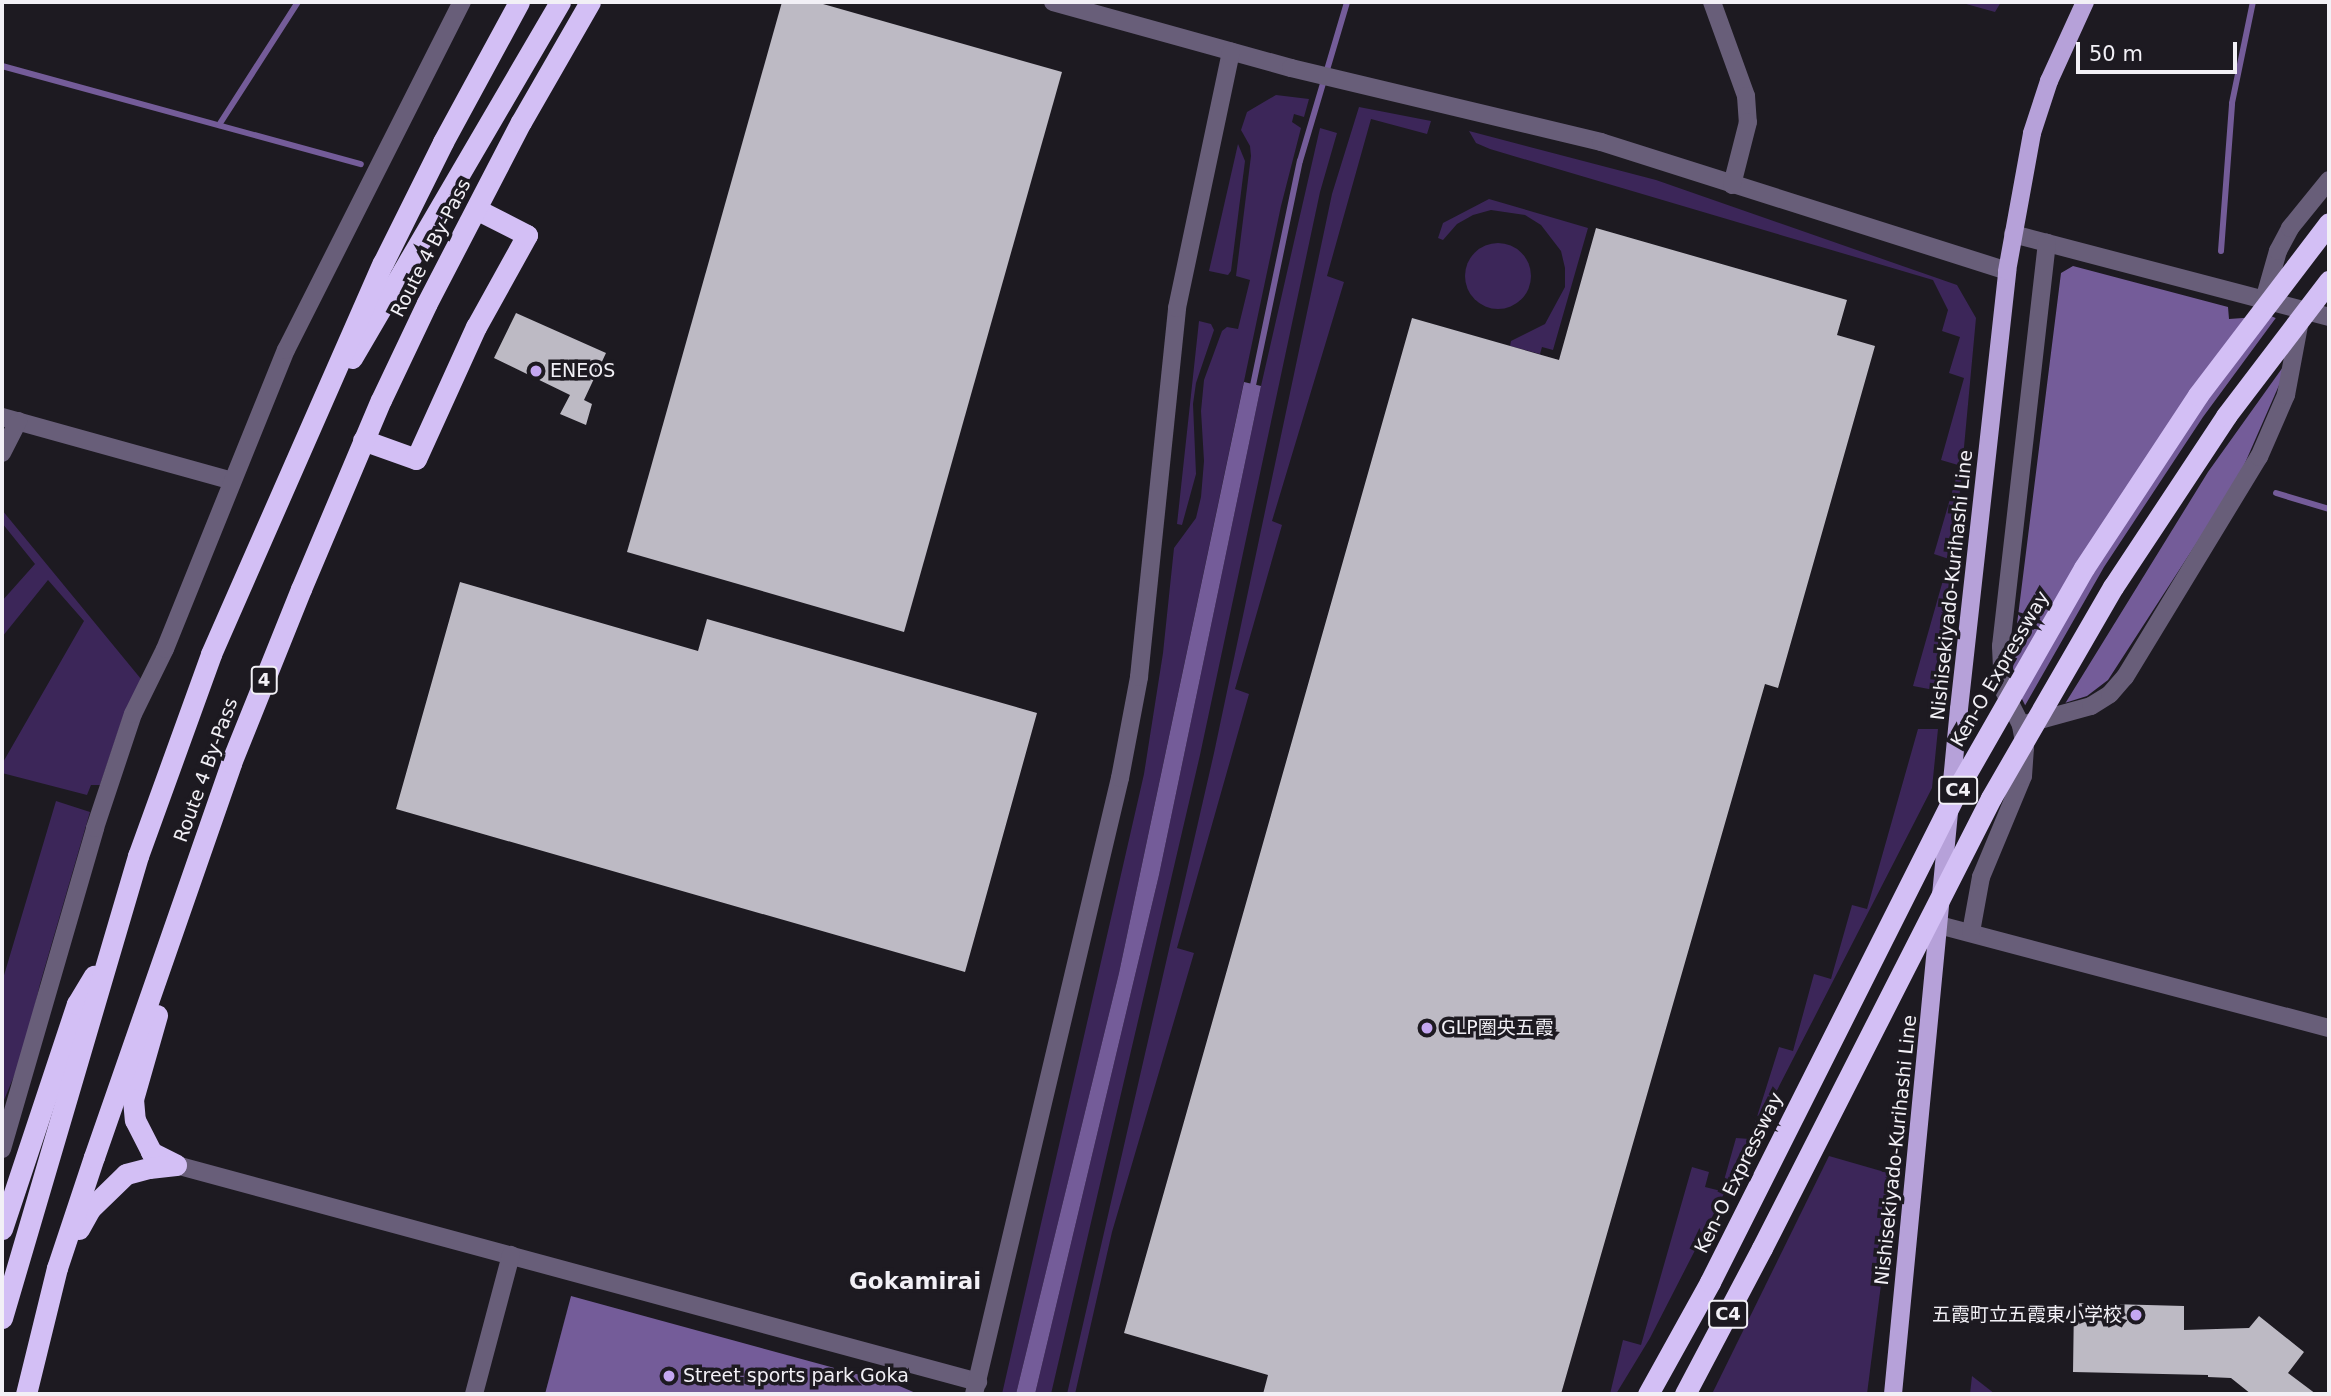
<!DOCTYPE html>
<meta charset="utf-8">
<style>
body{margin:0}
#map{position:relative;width:2331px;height:1396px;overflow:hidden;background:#1d1a21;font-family:"DejaVu Sans","Noto Sans JP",sans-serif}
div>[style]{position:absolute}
.green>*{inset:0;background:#3c2659}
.round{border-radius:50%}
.water>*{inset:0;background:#745c99}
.pier>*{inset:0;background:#1d1a21}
.stream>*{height:6px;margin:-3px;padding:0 3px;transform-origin:3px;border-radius:3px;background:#745c99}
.building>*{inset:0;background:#bdbac4}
.minor>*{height:18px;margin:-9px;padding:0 9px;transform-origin:9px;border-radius:9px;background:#685e79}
.major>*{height:18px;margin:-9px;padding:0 9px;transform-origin:9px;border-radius:9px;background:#b6a1d9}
.highway>*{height:21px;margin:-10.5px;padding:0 10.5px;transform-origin:10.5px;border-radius:10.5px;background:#d3bff5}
.highway-bridge>*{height:21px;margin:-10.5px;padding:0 10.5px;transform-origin:10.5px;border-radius:10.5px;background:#d3bff5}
.dots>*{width:19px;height:19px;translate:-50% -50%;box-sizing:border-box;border:4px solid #1d1a21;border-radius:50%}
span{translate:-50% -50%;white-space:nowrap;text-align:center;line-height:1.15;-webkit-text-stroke:7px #1d1a21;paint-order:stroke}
.shield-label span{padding:2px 5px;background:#1d1a21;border:2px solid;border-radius:5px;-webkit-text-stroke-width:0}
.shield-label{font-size:18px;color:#f2f0f6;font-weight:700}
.street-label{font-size:19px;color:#f2f0f6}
.poi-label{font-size:19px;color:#f2f0f6}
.left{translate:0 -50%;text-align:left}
.right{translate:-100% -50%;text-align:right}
.quarter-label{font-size:23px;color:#f2f0f6;font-weight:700}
.frame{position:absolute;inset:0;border:4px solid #f2f0f6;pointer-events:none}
.scale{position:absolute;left:2076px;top:42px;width:161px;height:32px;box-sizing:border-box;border:4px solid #f2f0f6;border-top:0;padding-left:9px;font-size:21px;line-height:24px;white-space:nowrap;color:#f2f0f6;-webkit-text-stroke:5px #1d1a21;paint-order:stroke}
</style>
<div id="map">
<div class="green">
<div style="clip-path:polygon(1959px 2px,2001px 2px,1995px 12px)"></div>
<div style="clip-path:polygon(1276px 95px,1309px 99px,1304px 117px,1294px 114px,1292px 122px,1301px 128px,1281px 206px,1119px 973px,1016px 1394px,1002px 1394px,1144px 774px,1163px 653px,1174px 548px,1196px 518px,1201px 497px,1204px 461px,1201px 411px,1204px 380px,1222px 331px,1227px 327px,1238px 329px,1250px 280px,1236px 276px,1251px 156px,1250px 146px,1241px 130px,1247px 112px)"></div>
<div style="clip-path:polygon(1359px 107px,1431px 121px,1427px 134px,1371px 119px,1327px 276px,1344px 282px,1272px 521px,1282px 525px,1235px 689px,1249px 694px,1177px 948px,1194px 953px,1112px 1232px,1075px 1394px,1067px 1394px,1214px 753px,1332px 194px)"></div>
<div style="clip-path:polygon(1320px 128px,1337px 133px,1320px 192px,1200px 755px,1051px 1394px,1035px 1394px,1159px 875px,1261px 386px)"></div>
<div style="clip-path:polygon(1469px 131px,1656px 180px,1957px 285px,1976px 318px,1942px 684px,1934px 683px,1934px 690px,1913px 686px,1949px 559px,1934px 554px,1957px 475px,1958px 465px,1941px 460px,1964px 378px,1949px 373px,1960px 337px,1942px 331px,1948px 310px,1933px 280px,1490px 149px,1476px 143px)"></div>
<div style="clip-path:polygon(1238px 144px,1245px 161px,1231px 271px,1228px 275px,1209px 271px)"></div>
<div style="clip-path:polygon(1489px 199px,1588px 228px,1553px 350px,1542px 347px,1540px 354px,1510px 346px,1511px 341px,1545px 324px,1565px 287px,1565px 268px,1561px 251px,1541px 225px,1525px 215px,1491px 210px,1473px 215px,1457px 224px,1443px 240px,1438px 238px,1443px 223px)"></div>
<div class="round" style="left:1465px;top:243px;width:66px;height:66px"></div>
<div style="clip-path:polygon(1199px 321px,1211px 324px,1214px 330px,1196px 383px,1193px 404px,1196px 474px,1182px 525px,1177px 524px)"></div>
<div style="clip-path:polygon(2px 510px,141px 679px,122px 720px,100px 785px,91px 785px,87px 795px,2px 773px,2px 764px,84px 621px,48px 580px,2px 637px,2px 601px,35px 564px,2px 523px)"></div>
<div style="clip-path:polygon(1918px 729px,1938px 729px,1932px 788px,1650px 1338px,1616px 1394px,1610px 1394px,1623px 1340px,1641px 1345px,1692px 1167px,1709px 1172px,1705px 1187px,1721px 1191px,1736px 1138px,1750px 1139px,1779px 1047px,1793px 1051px,1814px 974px,1831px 979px,1852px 905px,1867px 909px)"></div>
<div style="clip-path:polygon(56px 801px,90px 812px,40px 984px,24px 1052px,2px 1105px,2px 982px)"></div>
<div style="clip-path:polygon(1829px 1156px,1895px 1175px,1867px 1394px,1712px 1394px)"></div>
<div style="clip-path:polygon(1972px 1376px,1995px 1394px,1970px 1394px)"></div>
</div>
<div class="water">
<div style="clip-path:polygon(2073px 266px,2228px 307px,2229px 319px,2271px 316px,2298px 328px,2280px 383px,2238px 479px,2108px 680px,2087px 696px,2036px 712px,2026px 707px,2018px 691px,2013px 668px,2015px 640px,2061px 273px)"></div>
<div style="clip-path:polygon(1244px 382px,1261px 386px,1159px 875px,1035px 1394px,1016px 1394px,1119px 973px)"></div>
<div style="clip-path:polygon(571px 1296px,897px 1385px,918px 1394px,545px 1394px)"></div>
</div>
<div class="pier">
<div style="clip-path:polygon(2278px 315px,2299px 325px,2293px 353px,2208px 472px,2063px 707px,2034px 715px,2023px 709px,2104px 567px,2203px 417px)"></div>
</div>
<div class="stream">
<div style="left:2px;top:66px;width:372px;rotate:15.3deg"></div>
<div style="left:219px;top:125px;width:146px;rotate:-57.3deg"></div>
<div style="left:2221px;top:251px;width:148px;rotate:-85.7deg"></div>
<div style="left:2232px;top:103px;width:103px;rotate:-78.3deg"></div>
<div style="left:1252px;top:390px;width:234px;rotate:-78.2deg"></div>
<div style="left:1300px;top:161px;width:166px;rotate:-73.5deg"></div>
<div style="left:2276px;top:493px;width:55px;rotate:16.8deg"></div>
</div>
<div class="building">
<div style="clip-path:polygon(782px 2px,816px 2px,1062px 72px,904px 632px,627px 552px)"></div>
<div style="clip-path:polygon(1596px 228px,1847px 300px,1837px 335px,1875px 346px,1778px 688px,1765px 684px,1561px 1394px,1263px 1394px,1268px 1375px,1124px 1333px,1412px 318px,1559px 360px)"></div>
<div style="clip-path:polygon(516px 313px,606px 353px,584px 400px,592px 404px,586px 425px,560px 414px,570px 395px,494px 358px)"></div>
<div style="clip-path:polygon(460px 582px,698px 651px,707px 619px,1037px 713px,965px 972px,396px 809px)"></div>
<div style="clip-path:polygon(2074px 1303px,2184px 1306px,2184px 1330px,2249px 1328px,2259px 1316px,2304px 1352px,2288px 1373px,2316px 1394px,2251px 1394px,2231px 1378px,2208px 1377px,2208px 1375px,2073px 1372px)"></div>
</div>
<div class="minor">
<div style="left:1053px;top:2px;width:247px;rotate:15.5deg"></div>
<div style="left:1291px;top:68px;width:319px;rotate:13.4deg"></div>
<div style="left:1601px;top:142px;width:426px;rotate:17.6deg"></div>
<div style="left:1712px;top:2px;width:100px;rotate:70.1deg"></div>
<div style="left:1746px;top:96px;width:26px;rotate:86deg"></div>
<div style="left:1748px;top:122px;width:65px;rotate:104.3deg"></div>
<div style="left:2013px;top:234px;width:327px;rotate:14.7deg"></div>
<div style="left:2264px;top:300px;width:51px;rotate:-74.1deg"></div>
<div style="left:2278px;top:251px;width:26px;rotate:-62deg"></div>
<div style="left:2290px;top:228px;width:62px;rotate:-50.9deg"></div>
<div style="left:2px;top:417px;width:239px;rotate:15.5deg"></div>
<div style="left:2px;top:453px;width:36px;rotate:-63deg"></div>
<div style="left:2025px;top:724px;width:68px;rotate:-15.3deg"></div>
<div style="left:2091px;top:706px;width:22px;rotate:-32deg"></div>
<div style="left:2110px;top:694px;width:23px;rotate:-49deg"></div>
<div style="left:2125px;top:677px;width:258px;rotate:-58.7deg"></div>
<div style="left:2259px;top:457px;width:68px;rotate:-66.5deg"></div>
<div style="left:2286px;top:395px;width:76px;rotate:-79.4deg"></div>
<div style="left:1939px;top:925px;width:403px;rotate:14.8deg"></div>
<div style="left:1971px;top:932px;width:56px;rotate:-79.7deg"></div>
<div style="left:1981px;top:877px;width:109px;rotate:-67.4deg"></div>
<div style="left:2023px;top:776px;width:28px;rotate:-86deg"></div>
<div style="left:2025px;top:748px;width:23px;rotate:-100deg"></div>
<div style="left:2021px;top:725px;width:40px;rotate:-116.6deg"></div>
<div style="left:2003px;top:689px;width:43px;rotate:-92.7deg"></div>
<div style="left:2001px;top:646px;width:406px;rotate:-83.5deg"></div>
<div style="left:2px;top:1149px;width:334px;rotate:-73.8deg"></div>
<div style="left:95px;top:828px;width:120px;rotate:-71.6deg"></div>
<div style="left:133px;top:714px;width:72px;rotate:-63.8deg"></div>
<div style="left:165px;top:649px;width:323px;rotate:-68deg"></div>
<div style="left:286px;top:350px;width:390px;rotate:-63.2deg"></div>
<div style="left:176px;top:1165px;width:831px;rotate:15.14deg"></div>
<div style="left:474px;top:1394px;width:144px;rotate:-75.1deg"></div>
<div style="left:974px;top:1394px;width:633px;rotate:-76.67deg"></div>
<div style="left:1120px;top:778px;width:103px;rotate:-79.3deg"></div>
<div style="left:1139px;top:677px;width:371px;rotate:-84.1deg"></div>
<div style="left:1177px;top:308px;width:262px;rotate:-78.1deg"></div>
</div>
<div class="major">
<div style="left:1893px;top:1394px;width:688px;rotate:-84.5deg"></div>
<div style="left:1959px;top:709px;width:441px;rotate:-83.7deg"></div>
<div style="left:2007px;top:271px;width:140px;rotate:-79.7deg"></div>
<div style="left:2032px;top:133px;width:55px;rotate:-71.9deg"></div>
<div style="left:2049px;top:81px;width:87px;rotate:-65.5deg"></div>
</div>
<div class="highway">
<div style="left:352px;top:358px;width:412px;rotate:-59.7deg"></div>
<div style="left:363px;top:440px;width:56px;rotate:19.7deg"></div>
<div style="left:416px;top:459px;width:145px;rotate:-65.6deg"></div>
<div style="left:476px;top:327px;width:105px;rotate:-61deg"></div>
<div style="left:527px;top:235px;width:57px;rotate:-153deg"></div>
<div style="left:157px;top:1015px;width:87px;rotate:105.9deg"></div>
<div style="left:133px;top:1099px;width:21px;rotate:85deg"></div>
<div style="left:135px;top:1120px;width:36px;rotate:63deg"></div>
<div style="left:151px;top:1152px;width:28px;rotate:27deg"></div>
<div style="left:2px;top:1229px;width:237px;rotate:-71.6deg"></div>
<div style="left:77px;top:1004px;width:33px;rotate:-59deg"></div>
<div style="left:79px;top:1229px;width:23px;rotate:-61deg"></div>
<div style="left:90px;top:1209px;width:50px;rotate:-44.2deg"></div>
<div style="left:126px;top:1174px;width:24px;rotate:-15deg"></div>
<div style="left:149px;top:1168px;width:27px;rotate:-6deg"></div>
<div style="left:2px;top:1318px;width:482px;rotate:-73.6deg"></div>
<div style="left:138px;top:856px;width:215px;rotate:-70.1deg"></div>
<div style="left:211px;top:654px;width:427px;rotate:-66.3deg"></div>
<div style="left:383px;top:263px;width:135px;rotate:-63.6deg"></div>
<div style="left:443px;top:142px;width:159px;rotate:-61.5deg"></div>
<div style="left:26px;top:1394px;width:130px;rotate:-76.2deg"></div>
<div style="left:57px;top:1268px;width:117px;rotate:-71.6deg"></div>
<div style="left:94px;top:1157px;width:417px;rotate:-70.8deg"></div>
<div style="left:231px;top:763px;width:188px;rotate:-68.1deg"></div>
<div style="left:301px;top:589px;width:205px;rotate:-67.1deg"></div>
<div style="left:381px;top:400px;width:107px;rotate:-64.6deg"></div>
<div style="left:427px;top:303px;width:204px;rotate:-62.6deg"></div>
<div style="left:521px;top:122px;width:138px;rotate:-60.1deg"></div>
<div style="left:1685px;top:1394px;width:165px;rotate:-62.2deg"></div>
</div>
<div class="highway-bridge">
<div style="left:1762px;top:1248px;width:505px;rotate:-63.03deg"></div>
<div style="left:1991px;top:798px;width:244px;rotate:-60deg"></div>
<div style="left:2113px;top:587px;width:205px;rotate:-56.5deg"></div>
<div style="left:2226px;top:416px;width:170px;rotate:-52.7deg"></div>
<div style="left:1648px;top:1394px;width:128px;rotate:-61deg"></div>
<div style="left:1710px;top:1282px;width:561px;rotate:-63.3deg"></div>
<div style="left:1962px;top:781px;width:245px;rotate:-60.2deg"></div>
<div style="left:2084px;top:568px;width:207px;rotate:-56.6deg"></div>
<div style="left:2198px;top:395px;width:216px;rotate:-52.7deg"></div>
</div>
<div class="dots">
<div style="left:536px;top:371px;background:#c4a7f1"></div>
<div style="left:1427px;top:1028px;background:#c4a7f1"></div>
<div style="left:2136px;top:1315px;background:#c4a7f1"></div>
<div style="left:669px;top:1376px;background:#c4a7f1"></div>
</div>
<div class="shield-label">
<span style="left:264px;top:680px">4</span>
<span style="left:1958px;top:790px">C4</span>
<span style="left:1728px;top:1314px">C4</span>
</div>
<div class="street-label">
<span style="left:431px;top:248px;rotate:-63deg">Route 4 By-Pass</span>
<span style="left:1952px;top:585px;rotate:-84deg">Nishisekiyado-Kurihashi Line</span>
<span style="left:2000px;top:669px;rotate:-60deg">Ken-O Expressway</span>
<span style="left:206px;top:770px;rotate:-70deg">Route 4 By-Pass</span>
<span style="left:1896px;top:1150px;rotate:-84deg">Nishisekiyado-Kurihashi Line</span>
<span style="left:1739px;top:1173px;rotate:-64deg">Ken-O Expressway</span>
</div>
<div class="poi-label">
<span class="left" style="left:550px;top:371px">ENEOS</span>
<span class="left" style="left:1441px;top:1028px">GLP圏央五霞</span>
<span class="right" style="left:2122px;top:1315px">五霞町立五霞東小学校</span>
<span class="left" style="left:683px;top:1376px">Street sports park Goka</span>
</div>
<div class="quarter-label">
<span style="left:915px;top:1281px">Gokamirai</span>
</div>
<div class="frame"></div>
<div class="scale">50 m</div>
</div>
